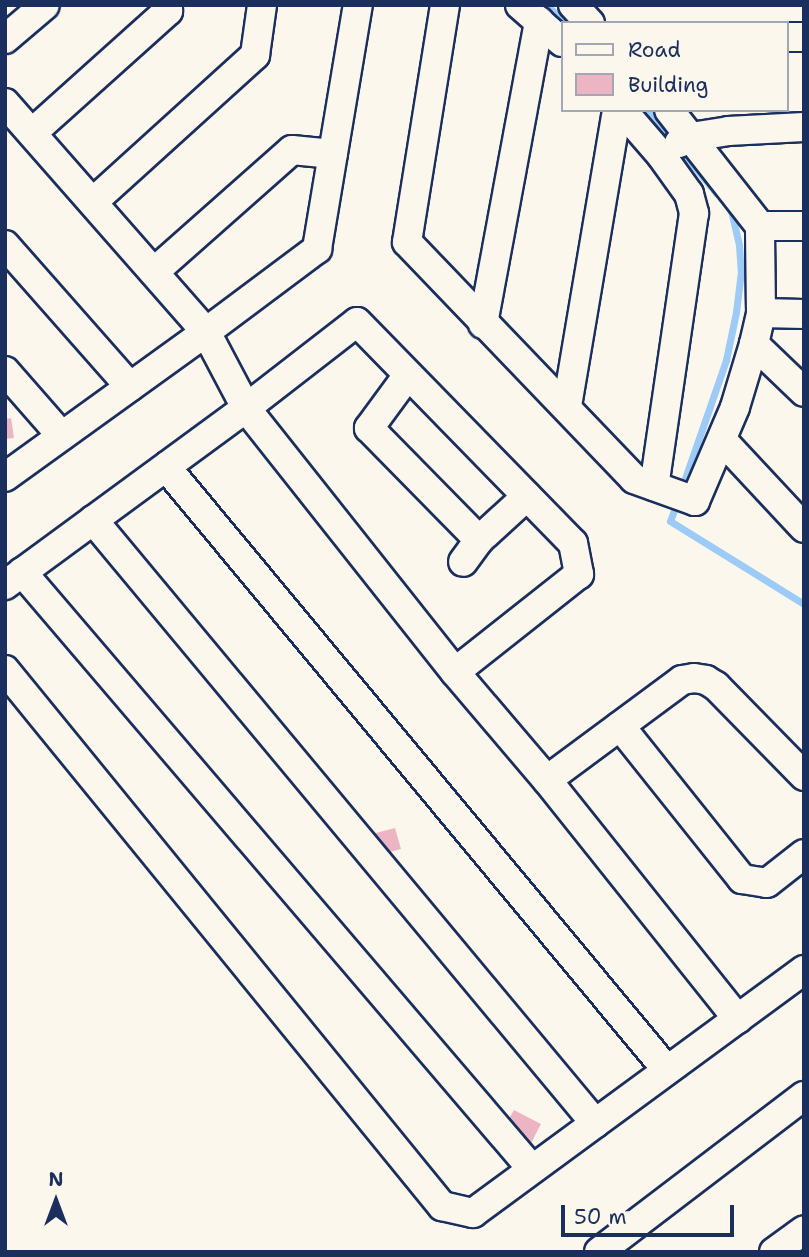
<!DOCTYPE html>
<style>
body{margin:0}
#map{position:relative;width:809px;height:1257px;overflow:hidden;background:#fbf7ec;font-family:"Shantell Sans",sans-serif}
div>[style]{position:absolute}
.stream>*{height:7px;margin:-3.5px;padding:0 3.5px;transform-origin:3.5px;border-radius:3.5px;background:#9bcbf6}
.building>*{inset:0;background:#edb4c4}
.roads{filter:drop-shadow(2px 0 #1b2f5e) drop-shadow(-2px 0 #1b2f5e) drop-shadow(0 2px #1b2f5e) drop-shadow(0 -2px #1b2f5e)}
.street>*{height:28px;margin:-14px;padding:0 14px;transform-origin:14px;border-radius:14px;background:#fbf7ec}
span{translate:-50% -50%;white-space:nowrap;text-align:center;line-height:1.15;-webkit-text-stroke:6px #fbf7ec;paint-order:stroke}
.frame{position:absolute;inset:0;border:7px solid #1b2f5e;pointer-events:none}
.legend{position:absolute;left:561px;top:21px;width:228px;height:91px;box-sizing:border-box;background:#fbf7ec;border:2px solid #a1a7b3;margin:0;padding:9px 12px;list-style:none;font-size:21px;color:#1b2f5e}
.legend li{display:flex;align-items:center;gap:14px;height:35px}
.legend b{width:35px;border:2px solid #a1a7b3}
.north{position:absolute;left:21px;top:1166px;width:70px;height:70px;-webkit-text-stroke:5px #fbf7ec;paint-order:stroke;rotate:0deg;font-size:19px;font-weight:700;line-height:28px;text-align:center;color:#1b2f5e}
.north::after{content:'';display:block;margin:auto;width:24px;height:32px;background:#1b2f5e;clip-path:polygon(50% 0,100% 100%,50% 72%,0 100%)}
.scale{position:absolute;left:561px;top:1205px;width:173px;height:32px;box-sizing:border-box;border:4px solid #1b2f5e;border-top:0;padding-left:9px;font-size:21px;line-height:24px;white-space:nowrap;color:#1b2f5e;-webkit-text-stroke:5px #fbf7ec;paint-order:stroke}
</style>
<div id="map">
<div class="stream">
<div style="left:546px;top:5px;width:28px;rotate:41deg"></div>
<div style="left:648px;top:110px;width:39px;rotate:50deg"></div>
<div style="left:680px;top:149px;width:58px;rotate:50.6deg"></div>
<div style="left:681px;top:490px;width:138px;rotate:-70.9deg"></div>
<div style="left:726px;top:360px;width:49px;rotate:-78.2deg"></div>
<div style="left:736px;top:312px;width:38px;rotate:-83deg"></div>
<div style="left:741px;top:274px;width:29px;rotate:-94deg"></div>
<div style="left:739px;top:245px;width:35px;rotate:-103deg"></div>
<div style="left:731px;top:211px;width:6px;rotate:-129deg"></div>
<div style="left:677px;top:502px;width:20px;rotate:110deg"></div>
<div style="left:670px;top:521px;width:158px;rotate:31.8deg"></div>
</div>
<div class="building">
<div style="clip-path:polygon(11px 418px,14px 438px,5px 439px,5px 419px)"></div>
<div style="clip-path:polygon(395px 828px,401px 849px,378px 855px,372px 834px)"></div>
<div style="clip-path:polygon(514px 1110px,541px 1124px,531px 1143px,504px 1127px)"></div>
</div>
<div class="roads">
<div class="street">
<div style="left:445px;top:5px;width:240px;rotate:99.1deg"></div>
<div style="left:407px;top:242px;width:328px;rotate:46.2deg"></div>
<div style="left:634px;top:479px;width:65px;rotate:19.8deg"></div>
<div style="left:695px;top:501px;width:102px;rotate:-66.9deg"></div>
<div style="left:735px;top:407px;width:66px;rotate:-73.2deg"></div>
<div style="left:754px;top:344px;width:32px;rotate:-77deg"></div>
<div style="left:761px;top:313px;width:87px;rotate:-90.7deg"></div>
<div style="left:760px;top:226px;width:147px;rotate:-128.1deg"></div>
<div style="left:520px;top:5px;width:56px;rotate:41.4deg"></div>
<div style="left:573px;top:5px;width:25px;rotate:47deg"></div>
<div style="left:786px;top:37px;width:18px"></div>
<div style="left:5px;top:39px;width:52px;rotate:-40.4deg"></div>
<div style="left:5px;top:103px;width:305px;rotate:48.7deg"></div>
<div style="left:206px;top:332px;width:139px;rotate:-36.8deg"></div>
<div style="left:317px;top:249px;width:247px;rotate:-80.5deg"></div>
<div style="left:622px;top:110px;width:60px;rotate:49.1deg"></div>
<div style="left:661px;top:155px;width:48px;rotate:54.3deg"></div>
<div style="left:689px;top:194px;width:20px;rotate:75deg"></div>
<div style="left:694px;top:213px;width:276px;rotate:98.3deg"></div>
<div style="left:32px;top:133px;width:183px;rotate:-41.9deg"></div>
<div style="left:168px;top:11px;width:6px;rotate:-90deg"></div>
<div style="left:679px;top:143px;width:13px;rotate:-27deg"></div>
<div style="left:691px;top:137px;width:37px;rotate:-9deg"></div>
<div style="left:728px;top:131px;width:76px;rotate:-3deg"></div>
<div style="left:93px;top:202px;width:219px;rotate:-42.2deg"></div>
<div style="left:255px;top:55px;width:50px;rotate:-82deg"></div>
<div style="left:760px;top:226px;width:44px"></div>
<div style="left:5px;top:245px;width:189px;rotate:48.6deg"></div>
<div style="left:154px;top:272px;width:184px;rotate:-41.5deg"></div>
<div style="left:292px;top:150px;width:41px;rotate:5.6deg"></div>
<div style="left:761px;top:313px;width:43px;rotate:1.3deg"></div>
<div style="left:483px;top:324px;width:308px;rotate:-79.5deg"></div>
<div style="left:754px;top:344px;width:69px;rotate:43.8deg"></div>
<div style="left:5px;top:371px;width:86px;rotate:48.8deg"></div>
<div style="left:408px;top:375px;width:66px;rotate:126.3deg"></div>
<div style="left:369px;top:428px;width:157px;rotate:45.5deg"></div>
<div style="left:479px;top:540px;width:27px;rotate:126deg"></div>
<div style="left:567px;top:406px;width:300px;rotate:-80.4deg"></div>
<div style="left:723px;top:441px;width:119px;rotate:47deg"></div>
<div style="left:166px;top:467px;width:784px;rotate:50.28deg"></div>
<div style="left:5px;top:477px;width:248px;rotate:-35.8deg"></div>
<div style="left:206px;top:332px;width:86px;rotate:62.2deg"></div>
<div style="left:246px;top:408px;width:140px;rotate:-37.8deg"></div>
<div style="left:357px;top:322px;width:309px;rotate:45.7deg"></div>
<div style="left:573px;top:543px;width:32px;rotate:79deg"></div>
<div style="left:579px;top:574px;width:158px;rotate:141.7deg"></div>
<div style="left:455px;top:672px;width:337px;rotate:-128.4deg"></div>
<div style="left:246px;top:408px;width:299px;rotate:143.7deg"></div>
<div style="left:93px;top:520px;width:785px;rotate:50.22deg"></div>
<div style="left:479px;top:540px;width:65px;rotate:-42.5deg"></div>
<div style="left:22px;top:572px;width:785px;rotate:49.49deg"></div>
<div style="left:5px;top:670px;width:692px;rotate:50.81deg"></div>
<div style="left:442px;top:1206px;width:32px;rotate:13deg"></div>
<div style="left:473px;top:1213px;width:411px;rotate:-36.3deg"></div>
<div style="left:455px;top:672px;width:142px;rotate:49.6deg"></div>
<div style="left:547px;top:780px;width:168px;rotate:-36.5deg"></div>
<div style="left:682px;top:680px;width:12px;rotate:-9deg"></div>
<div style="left:694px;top:678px;width:12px;rotate:9deg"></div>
<div style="left:706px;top:680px;width:12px;rotate:31deg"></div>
<div style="left:716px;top:686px;width:126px;rotate:45.6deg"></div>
<div style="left:620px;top:726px;width:196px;rotate:51.4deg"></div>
<div style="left:742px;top:879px;width:25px;rotate:9deg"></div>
<div style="left:767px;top:883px;width:47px;rotate:-38.1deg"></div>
<div style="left:547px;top:780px;width:306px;rotate:51.4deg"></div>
<div style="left:599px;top:1252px;width:258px;rotate:-37.3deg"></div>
<div style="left:774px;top:1252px;width:37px;rotate:-36deg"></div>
</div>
</div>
<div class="frame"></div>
<ul class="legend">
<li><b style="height:9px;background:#fbf7ec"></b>Road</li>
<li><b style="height:19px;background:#edb4c4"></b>Building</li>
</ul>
<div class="north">N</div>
<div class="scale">50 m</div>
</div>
